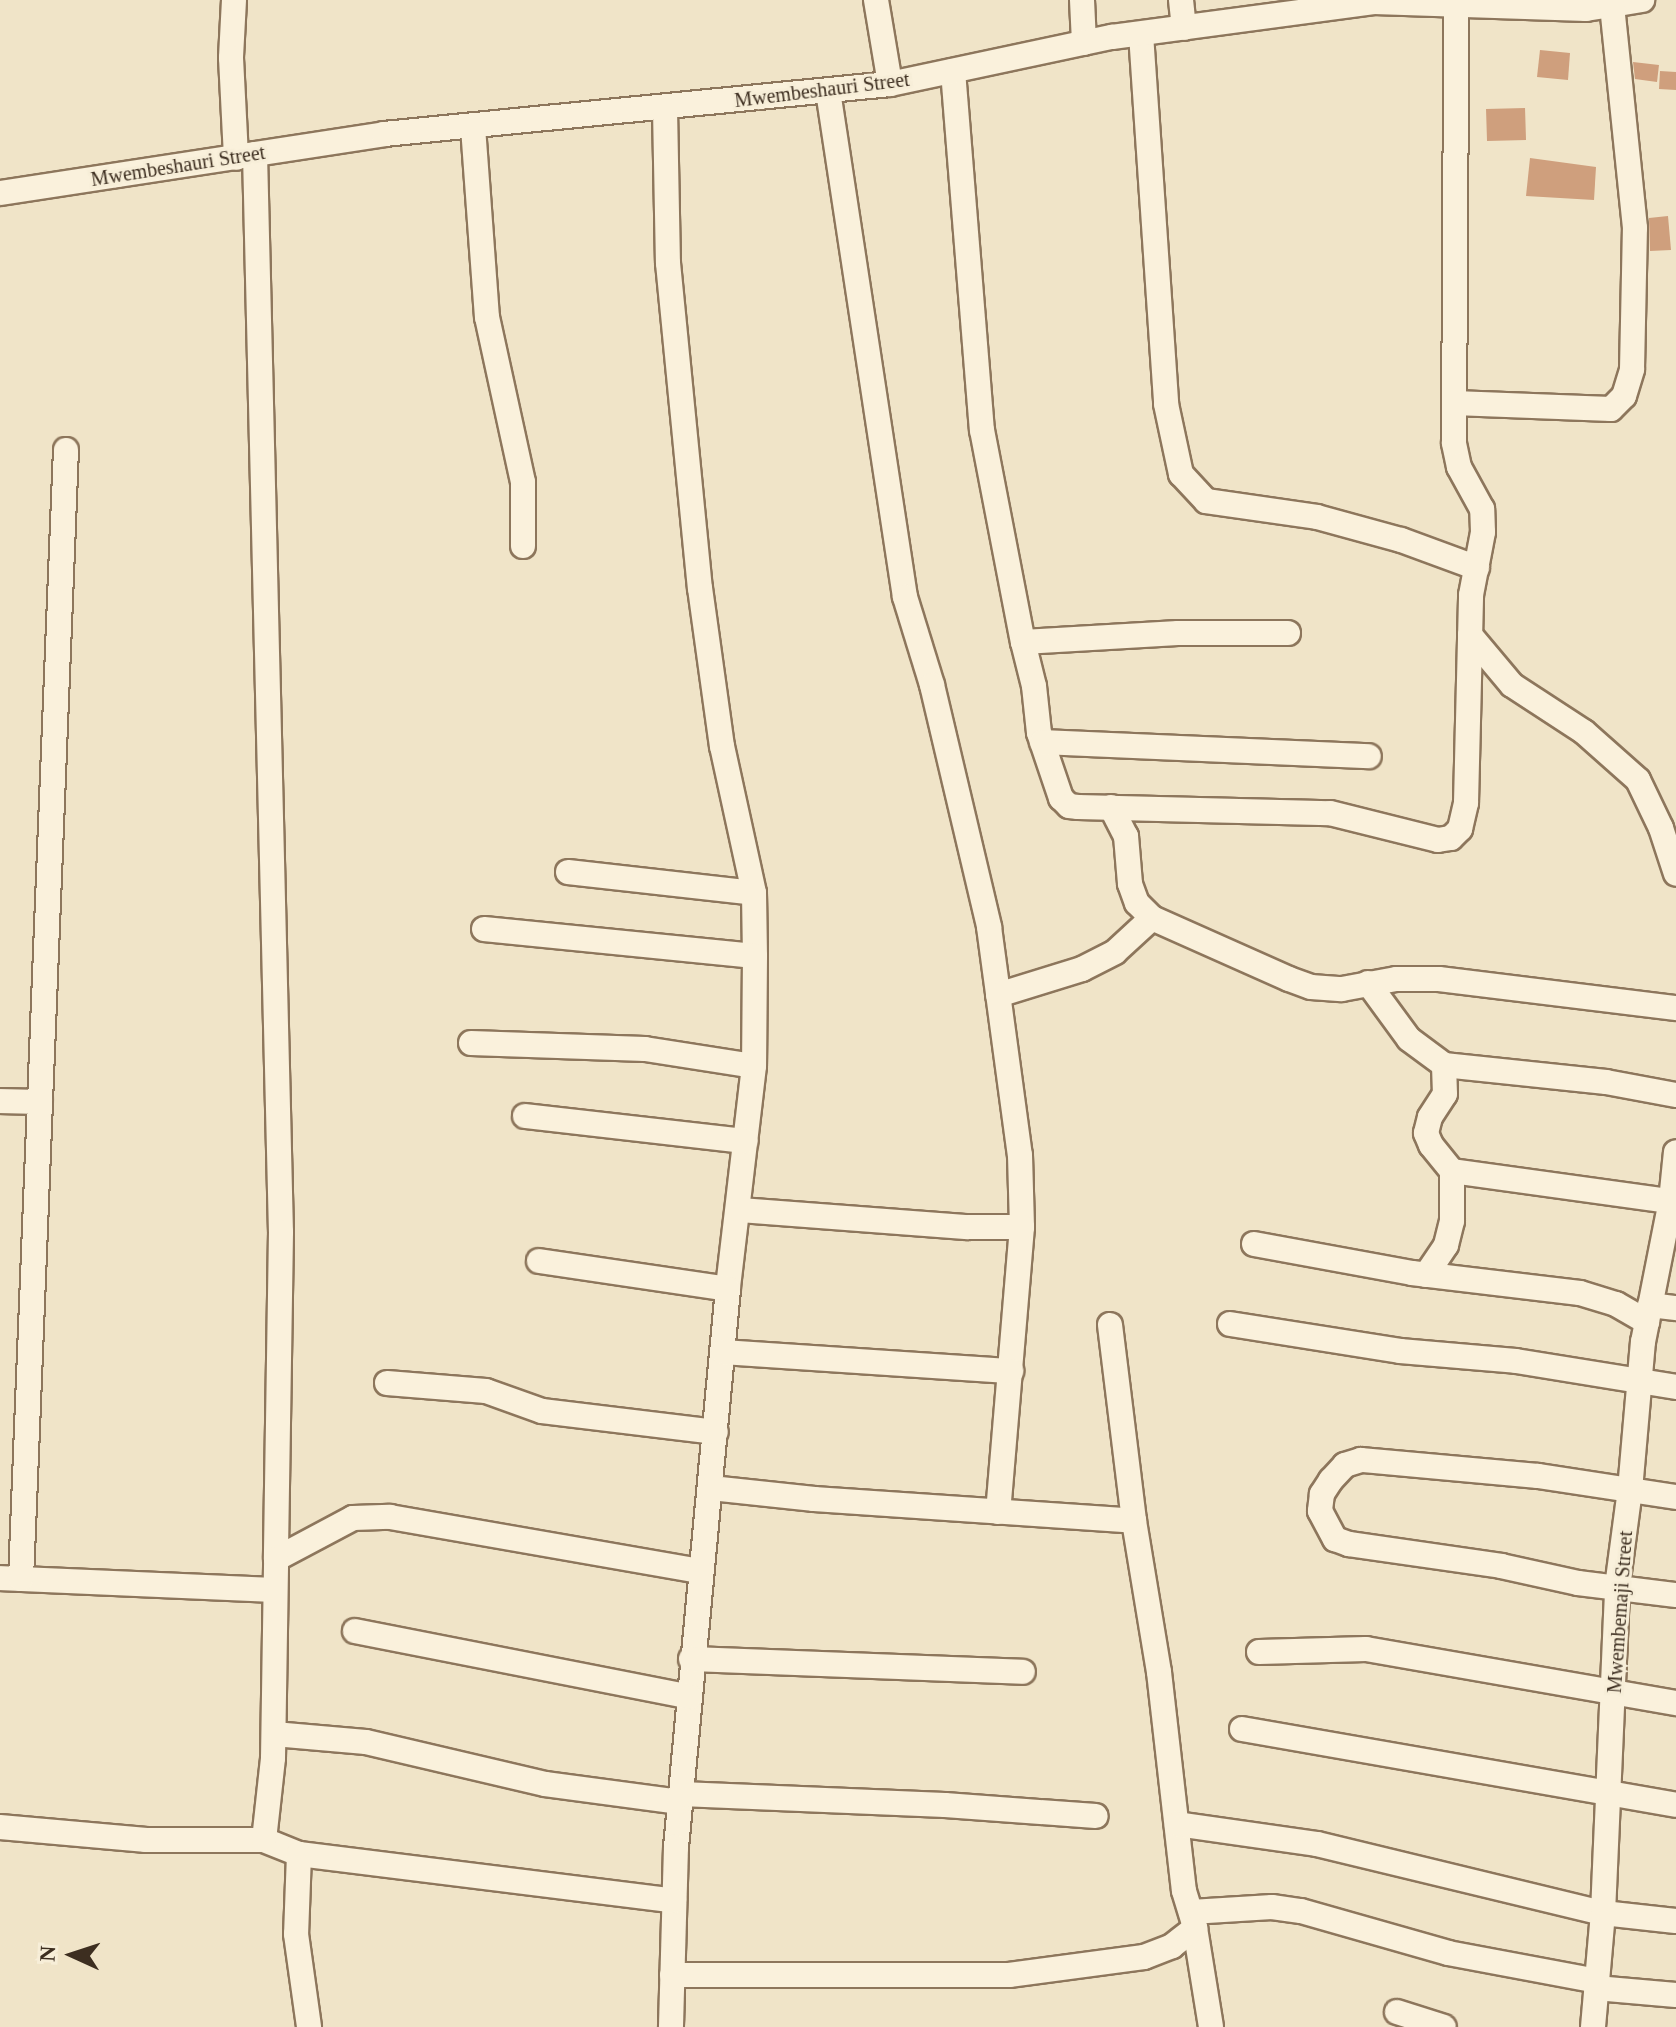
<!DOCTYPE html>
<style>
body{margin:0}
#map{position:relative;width:1676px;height:2027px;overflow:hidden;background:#f0e4c8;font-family:Georgia,serif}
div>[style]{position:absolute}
.building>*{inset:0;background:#cf9f7d}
.roads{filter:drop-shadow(2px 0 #8d765c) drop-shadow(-2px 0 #8d765c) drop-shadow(0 2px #8d765c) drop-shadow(0 -2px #8d765c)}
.minor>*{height:24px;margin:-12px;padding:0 12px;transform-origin:12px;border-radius:12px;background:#faf1dc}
span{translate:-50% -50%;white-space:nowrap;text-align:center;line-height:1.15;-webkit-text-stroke:6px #f7eed8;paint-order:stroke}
.street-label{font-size:20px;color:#3d2e20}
.north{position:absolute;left:32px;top:1915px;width:80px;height:80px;-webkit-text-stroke:6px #f7eed8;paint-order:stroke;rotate:273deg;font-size:22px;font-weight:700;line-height:32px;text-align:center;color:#3d2e20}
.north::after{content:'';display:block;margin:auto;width:28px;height:36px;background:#3d2e20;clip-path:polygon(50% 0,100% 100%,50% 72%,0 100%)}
</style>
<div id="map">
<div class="building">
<div style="clip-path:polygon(1540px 50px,1570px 53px,1568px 80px,1537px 77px)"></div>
<div style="clip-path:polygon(1633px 62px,1659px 65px,1657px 82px,1635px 79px)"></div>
<div style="clip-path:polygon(1660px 71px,1676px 72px,1676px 90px,1659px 89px)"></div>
<div style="clip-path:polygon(1525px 108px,1526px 140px,1487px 141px,1486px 109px)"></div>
<div style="clip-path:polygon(1530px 158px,1596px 167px,1594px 200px,1526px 196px)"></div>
<div style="clip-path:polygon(1668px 216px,1671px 250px,1650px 251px,1649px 218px)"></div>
</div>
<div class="roads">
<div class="minor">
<div style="left:234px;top:0;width:58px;rotate:93deg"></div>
<div style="left:231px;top:58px;width:100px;rotate:87.1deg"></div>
<div style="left:876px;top:0;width:85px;rotate:80.5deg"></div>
<div style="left:1082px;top:0;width:43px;rotate:87.3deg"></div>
<div style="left:1181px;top:0;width:28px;rotate:84deg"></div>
<div style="left:1141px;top:34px;width:371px;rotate:86.1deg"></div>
<div style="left:1166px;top:404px;width:72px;rotate:77.9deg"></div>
<div style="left:1181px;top:474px;width:37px;rotate:47deg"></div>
<div style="left:1206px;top:501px;width:112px;rotate:8.2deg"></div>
<div style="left:1317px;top:517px;width:87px;rotate:15.3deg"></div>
<div style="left:1401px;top:540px;width:81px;rotate:20.2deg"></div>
<div style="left:953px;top:71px;width:360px;rotate:85.4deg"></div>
<div style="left:982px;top:430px;width:216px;rotate:79.1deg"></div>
<div style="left:1023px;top:642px;width:45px;rotate:76deg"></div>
<div style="left:1034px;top:686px;width:47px;rotate:83.9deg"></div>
<div style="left:1039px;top:733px;width:69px;rotate:71.3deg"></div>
<div style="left:1061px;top:798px;width:11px;rotate:45deg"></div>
<div style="left:1069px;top:806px;width:9px;rotate:6deg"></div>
<div style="left:1078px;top:807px;width:252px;rotate:1.4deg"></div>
<div style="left:1330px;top:813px;width:111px;rotate:14deg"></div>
<div style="left:1438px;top:840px;width:13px;rotate:-9deg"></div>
<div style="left:1451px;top:838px;width:13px;rotate:-45deg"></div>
<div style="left:1460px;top:829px;width:27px;rotate:-77deg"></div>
<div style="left:1466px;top:803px;width:208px;rotate:-88.6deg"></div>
<div style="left:1471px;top:595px;width:64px;rotate:-79.2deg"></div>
<div style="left:1483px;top:532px;width:23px;rotate:-92deg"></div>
<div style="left:1482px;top:509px;width:48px;rotate:-118.7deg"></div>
<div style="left:1459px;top:467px;width:25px;rotate:-102deg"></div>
<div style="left:1454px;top:443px;width:436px;rotate:-89.7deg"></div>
<div style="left:828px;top:91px;width:512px;rotate:81.35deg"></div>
<div style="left:905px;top:597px;width:92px;rotate:72.9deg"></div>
<div style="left:932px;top:685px;width:249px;rotate:76.7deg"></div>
<div style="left:989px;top:927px;width:230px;rotate:82.3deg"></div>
<div style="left:1020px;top:1155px;width:72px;rotate:88.4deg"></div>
<div style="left:1022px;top:1227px;width:286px;rotate:94.8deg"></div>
<div style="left:665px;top:109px;width:154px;rotate:88.9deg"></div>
<div style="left:668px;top:263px;width:327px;rotate:84.4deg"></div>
<div style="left:700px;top:588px;width:160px;rotate:82.1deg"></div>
<div style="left:722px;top:746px;width:150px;rotate:77.7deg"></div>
<div style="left:754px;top:893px;width:63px;rotate:89.1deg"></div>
<div style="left:755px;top:956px;width:110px;rotate:90.5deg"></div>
<div style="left:754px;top:1066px;width:225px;rotate:96.7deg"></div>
<div style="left:728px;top:1289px;width:560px;rotate:95.32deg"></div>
<div style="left:676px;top:1847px;width:180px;rotate:91.6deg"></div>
<div style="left:473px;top:127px;width:191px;rotate:85.8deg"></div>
<div style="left:487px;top:317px;width:169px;rotate:77.7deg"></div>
<div style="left:523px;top:482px;width:64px;rotate:90deg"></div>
<div style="left:255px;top:154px;width:1078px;rotate:88.62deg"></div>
<div style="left:281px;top:1232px;width:327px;rotate:90.9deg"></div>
<div style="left:276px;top:1559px;width:87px;rotate:-28deg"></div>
<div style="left:353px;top:1518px;width:37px;rotate:-2deg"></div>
<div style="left:390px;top:1517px;width:315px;rotate:9.9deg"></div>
<div style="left:0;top:193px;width:389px;rotate:-8.7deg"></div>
<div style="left:384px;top:134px;width:508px;rotate:-5.64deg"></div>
<div style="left:890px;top:84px;width:227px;rotate:-12deg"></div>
<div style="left:1112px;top:37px;width:264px;rotate:-7.6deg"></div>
<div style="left:1374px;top:2px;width:212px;rotate:1.9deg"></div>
<div style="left:1586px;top:9px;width:57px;rotate:-9.1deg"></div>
<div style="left:1454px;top:403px;width:157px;rotate:2.2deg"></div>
<div style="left:1611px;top:409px;width:18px;rotate:-45deg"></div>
<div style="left:1624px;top:396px;width:28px;rotate:-73deg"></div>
<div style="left:1632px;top:369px;width:141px;rotate:-88.8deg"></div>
<div style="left:1635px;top:228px;width:225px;rotate:-95.9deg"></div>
<div style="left:1470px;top:635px;width:65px;rotate:50deg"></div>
<div style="left:1512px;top:685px;width:86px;rotate:33.1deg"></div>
<div style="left:1584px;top:732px;width:72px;rotate:41.6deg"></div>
<div style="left:1638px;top:780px;width:53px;rotate:64.4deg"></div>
<div style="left:1661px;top:828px;width:48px;rotate:71.9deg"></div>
<div style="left:1023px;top:642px;width:155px;rotate:-3.3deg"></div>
<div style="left:1178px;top:633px;width:110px"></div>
<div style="left:1042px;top:742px;width:327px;rotate:2.5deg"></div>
<div style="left:1111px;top:807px;width:33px;rotate:63deg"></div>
<div style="left:1126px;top:836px;width:48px;rotate:85.2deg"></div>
<div style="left:1130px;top:884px;width:20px;rotate:70deg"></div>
<div style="left:1137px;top:903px;width:21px;rotate:45deg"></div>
<div style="left:1152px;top:918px;width:150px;rotate:24deg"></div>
<div style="left:1289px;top:979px;width:23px;rotate:20deg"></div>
<div style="left:1311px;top:987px;width:31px;rotate:4deg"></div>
<div style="left:1342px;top:989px;width:55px;rotate:-10.5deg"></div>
<div style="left:1396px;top:979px;width:43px"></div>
<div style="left:1439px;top:979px;width:239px;rotate:7deg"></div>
<div style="left:568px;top:872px;width:187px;rotate:6.4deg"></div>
<div style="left:484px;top:929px;width:272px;rotate:5.7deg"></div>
<div style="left:1368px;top:983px;width:69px;rotate:53.8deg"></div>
<div style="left:1409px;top:1039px;width:44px;rotate:36.6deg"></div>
<div style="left:1444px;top:1065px;width:163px;rotate:6deg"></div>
<div style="left:1606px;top:1082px;width:71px;rotate:10.5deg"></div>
<div style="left:998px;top:995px;width:88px;rotate:-17.2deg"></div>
<div style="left:1082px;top:969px;width:37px;rotate:-27deg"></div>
<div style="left:1115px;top:952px;width:50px;rotate:-42.6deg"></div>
<div style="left:471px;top:1043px;width:174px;rotate:2deg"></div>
<div style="left:645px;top:1049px;width:110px;rotate:8.9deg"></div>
<div style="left:0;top:1101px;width:40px;rotate:1.4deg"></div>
<div style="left:525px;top:1116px;width:222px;rotate:6.5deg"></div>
<div style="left:1452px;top:1171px;width:226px;rotate:7.9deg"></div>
<div style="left:740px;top:1210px;width:229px;rotate:4.3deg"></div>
<div style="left:968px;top:1227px;width:54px"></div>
<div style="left:1254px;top:1244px;width:161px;rotate:10.4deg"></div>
<div style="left:1412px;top:1273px;width:169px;rotate:6.8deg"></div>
<div style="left:1580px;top:1293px;width:38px;rotate:17deg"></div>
<div style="left:1616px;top:1304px;width:36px;rotate:30deg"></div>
<div style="left:539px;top:1261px;width:191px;rotate:8.4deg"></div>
<div style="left:1426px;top:1275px;width:36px;rotate:-56deg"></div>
<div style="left:1446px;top:1245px;width:25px;rotate:-76deg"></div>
<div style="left:1452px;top:1221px;width:50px;rotate:-90deg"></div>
<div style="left:1452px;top:1171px;width:33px;rotate:-129deg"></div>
<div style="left:1431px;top:1145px;width:13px;rotate:-113deg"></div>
<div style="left:1426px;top:1133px;width:16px;rotate:-76deg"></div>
<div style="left:1430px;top:1117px;width:27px;rotate:-57deg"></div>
<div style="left:1445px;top:1094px;width:29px;rotate:-92deg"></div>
<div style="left:1650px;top:1305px;width:26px;rotate:7deg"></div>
<div style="left:1230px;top:1324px;width:172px;rotate:9deg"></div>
<div style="left:1400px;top:1351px;width:116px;rotate:4.9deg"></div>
<div style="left:1516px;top:1361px;width:162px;rotate:9.2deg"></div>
<div style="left:1110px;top:1325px;width:197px;rotate:83deg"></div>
<div style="left:1134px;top:1521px;width:153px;rotate:80.6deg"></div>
<div style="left:1159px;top:1672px;width:220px;rotate:83.5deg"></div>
<div style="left:1184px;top:1891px;width:39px;rotate:73deg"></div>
<div style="left:1195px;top:1928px;width:100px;rotate:80.8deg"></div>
<div style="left:723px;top:1352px;width:289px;rotate:3.8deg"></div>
<div style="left:387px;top:1383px;width:99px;rotate:4.6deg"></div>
<div style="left:486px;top:1391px;width:59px;rotate:19.7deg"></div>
<div style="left:542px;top:1411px;width:175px;rotate:6.9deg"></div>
<div style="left:711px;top:1488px;width:104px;rotate:6.1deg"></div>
<div style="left:814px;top:1499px;width:321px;rotate:3.9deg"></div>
<div style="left:1676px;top:1497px;width:140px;rotate:-171.3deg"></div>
<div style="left:1538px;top:1476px;width:178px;rotate:-174.8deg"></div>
<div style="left:1361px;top:1460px;width:17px;rotate:163deg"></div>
<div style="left:1345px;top:1465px;width:21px;rotate:133deg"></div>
<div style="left:1331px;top:1480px;width:17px;rotate:123deg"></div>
<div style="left:1322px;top:1494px;width:17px;rotate:97deg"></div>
<div style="left:1320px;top:1511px;width:32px;rotate:62deg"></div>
<div style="left:1335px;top:1539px;width:15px;rotate:20deg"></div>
<div style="left:1349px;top:1544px;width:154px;rotate:8.2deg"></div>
<div style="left:1501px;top:1566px;width:79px;rotate:12.4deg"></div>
<div style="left:1578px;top:1583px;width:99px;rotate:7deg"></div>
<div style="left:0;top:1578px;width:274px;rotate:2.5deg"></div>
<div style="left:21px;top:1579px;width:1130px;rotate:-87.72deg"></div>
<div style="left:355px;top:1631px;width:341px;rotate:11.1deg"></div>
<div style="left:1259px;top:1652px;width:107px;rotate:-1.6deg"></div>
<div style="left:1366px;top:1649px;width:315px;rotate:9.9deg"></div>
<div style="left:691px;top:1659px;width:332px;rotate:2.2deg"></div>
<div style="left:1242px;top:1729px;width:441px;rotate:9.9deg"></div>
<div style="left:274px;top:1734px;width:92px;rotate:5deg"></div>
<div style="left:366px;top:1742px;width:184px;rotate:13.2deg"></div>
<div style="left:545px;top:1784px;width:136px;rotate:7.6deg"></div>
<div style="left:681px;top:1794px;width:264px;rotate:2.4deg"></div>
<div style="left:945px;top:1805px;width:151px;rotate:4.2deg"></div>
<div style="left:1177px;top:1824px;width:141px;rotate:8.1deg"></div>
<div style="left:1317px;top:1844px;width:294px;rotate:13.6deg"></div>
<div style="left:1603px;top:1913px;width:73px;rotate:6.3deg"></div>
<div style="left:0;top:1827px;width:147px;rotate:5.1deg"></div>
<div style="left:146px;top:1840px;width:118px"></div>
<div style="left:264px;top:1840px;width:38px;rotate:22deg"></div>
<div style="left:299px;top:1854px;width:378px;rotate:7.1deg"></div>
<div style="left:264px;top:1840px;width:82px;rotate:-83.7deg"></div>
<div style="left:273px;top:1758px;width:199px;rotate:-89.1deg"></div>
<div style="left:299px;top:1854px;width:80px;rotate:92.1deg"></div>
<div style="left:296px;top:1934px;width:94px;rotate:82deg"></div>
<div style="left:1191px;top:1912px;width:81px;rotate:-3.5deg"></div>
<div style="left:1272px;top:1907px;width:29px;rotate:8deg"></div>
<div style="left:1301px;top:1911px;width:153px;rotate:15.9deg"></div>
<div style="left:1448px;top:1953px;width:152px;rotate:10.6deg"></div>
<div style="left:672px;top:1975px;width:337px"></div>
<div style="left:1009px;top:1975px;width:136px;rotate:-7.6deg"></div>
<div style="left:1144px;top:1957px;width:30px;rotate:-21deg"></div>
<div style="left:1172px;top:1946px;width:29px;rotate:-38deg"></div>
<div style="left:1596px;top:1988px;width:80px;rotate:5deg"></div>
<div style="left:1397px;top:2012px;width:49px;rotate:17.7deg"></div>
<div style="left:1593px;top:2027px;width:114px;rotate:-85deg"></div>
<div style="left:1603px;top:1913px;width:326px;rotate:-87.5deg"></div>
<div style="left:1617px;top:1587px;width:98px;rotate:-82.4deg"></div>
<div style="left:1630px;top:1490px;width:149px;rotate:-85deg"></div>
<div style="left:1643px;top:1342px;width:144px;rotate:-78.8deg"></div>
<div style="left:1671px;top:1201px;width:49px;rotate:-84.2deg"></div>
</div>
</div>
<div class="street-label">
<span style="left:822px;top:90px;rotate:-7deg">Mwembeshauri Street</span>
<span style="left:178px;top:166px;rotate:-9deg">Mwembeshauri Street</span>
<span style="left:1620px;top:1612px;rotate:-86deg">Mwembemaji Street</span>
</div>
<div class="north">N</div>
</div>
